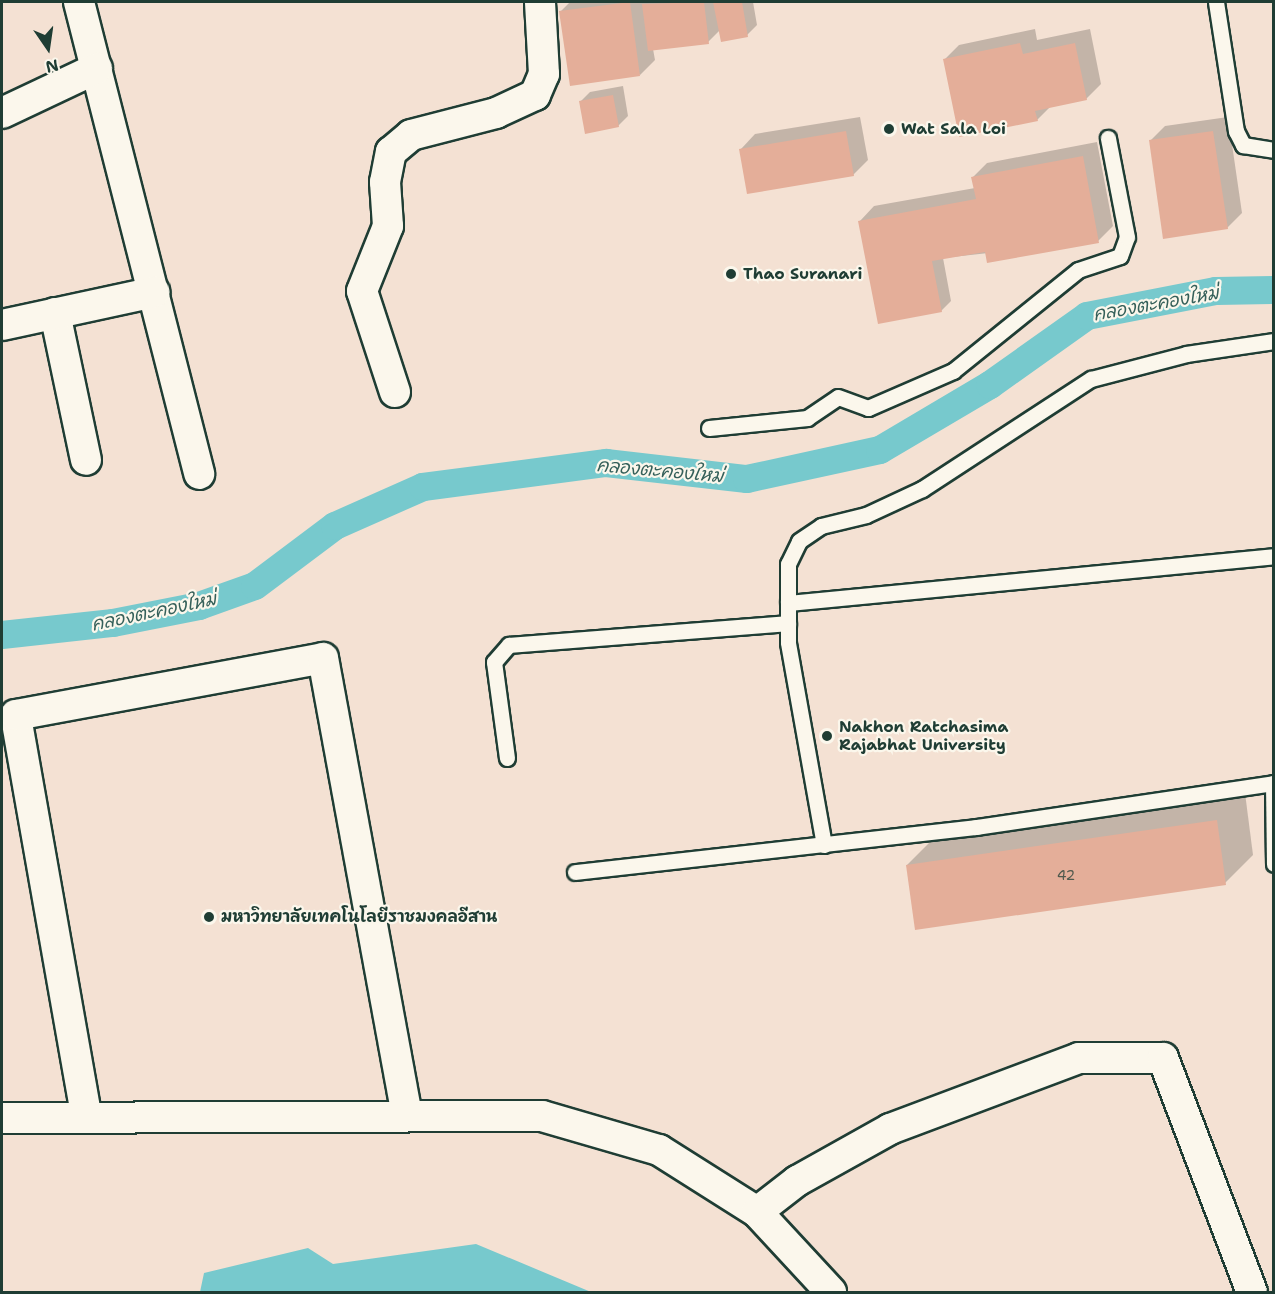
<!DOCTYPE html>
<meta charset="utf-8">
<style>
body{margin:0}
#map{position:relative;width:1275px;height:1294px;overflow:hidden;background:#f4e1d3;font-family:"Shantell Sans","Playpen Sans Thai",sans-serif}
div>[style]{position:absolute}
.water>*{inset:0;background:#77c9cd}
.shadow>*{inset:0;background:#0003}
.canal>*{height:28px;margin:-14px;padding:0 14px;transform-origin:14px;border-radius:14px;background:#77c9cd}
.building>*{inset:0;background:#e4ae99}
.roads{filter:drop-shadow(2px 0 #1f3d34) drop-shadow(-2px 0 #1f3d34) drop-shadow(0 2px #1f3d34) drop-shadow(0 -2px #1f3d34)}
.service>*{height:15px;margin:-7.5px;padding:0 7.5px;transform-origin:7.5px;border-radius:7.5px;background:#fbf7ec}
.minor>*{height:30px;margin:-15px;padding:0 15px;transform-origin:15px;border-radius:15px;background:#fbf7ec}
.dots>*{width:16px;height:16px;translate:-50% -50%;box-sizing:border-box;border:3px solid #fbf7ec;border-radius:50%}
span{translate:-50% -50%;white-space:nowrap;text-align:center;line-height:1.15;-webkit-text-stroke:4.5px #fbf7ec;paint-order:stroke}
.number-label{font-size:14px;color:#50594d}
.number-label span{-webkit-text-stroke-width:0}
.poi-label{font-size:16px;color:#1f3d34;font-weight:700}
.left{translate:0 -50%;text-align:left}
.water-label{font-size:18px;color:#35605a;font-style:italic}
.frame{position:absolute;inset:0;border:3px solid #1f3d34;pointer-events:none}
.north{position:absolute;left:18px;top:18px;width:60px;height:60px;-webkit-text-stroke:4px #fbf7ec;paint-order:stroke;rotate:167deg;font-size:16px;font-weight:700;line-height:24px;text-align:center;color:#1f3d34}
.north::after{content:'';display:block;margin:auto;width:21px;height:27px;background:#1f3d34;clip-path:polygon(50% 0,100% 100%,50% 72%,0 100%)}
</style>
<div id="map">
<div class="water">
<div style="clip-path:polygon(476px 1244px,591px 1292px,200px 1292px,204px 1273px,308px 1248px,333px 1264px)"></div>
</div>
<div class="shadow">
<div style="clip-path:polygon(570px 2px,753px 2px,757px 25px,747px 35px,720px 30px,708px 42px,653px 49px,655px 60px,640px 75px,561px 11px)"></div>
<div style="clip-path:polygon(1035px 29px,1037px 40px,1090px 29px,1101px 84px,1086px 99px,1051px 106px,1037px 120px,944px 60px,959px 45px)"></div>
<div style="clip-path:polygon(623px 86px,628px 116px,618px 126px,580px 102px,590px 92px)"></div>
<div style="clip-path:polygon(860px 117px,868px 160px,853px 175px,741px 149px,755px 134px)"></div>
<div style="clip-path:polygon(1228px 117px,1242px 213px,1227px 228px,1150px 141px,1165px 126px)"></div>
<div style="clip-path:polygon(1097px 142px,1113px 226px,1098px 241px,943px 258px,951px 301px,941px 311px,860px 221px,874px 206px,975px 188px,972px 178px,987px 163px)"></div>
<div style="clip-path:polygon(1245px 793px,1253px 855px,1225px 883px,907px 865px,935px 837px)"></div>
</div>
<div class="canal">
<div style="left:2px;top:635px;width:112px;rotate:-6.2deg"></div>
<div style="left:113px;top:623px;width:88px;rotate:-11.2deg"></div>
<div style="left:199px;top:606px;width:59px;rotate:-19.7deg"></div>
<div style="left:255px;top:586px;width:100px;rotate:-36.9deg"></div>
<div style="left:335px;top:526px;width:96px;rotate:-23.9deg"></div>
<div style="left:423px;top:487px;width:185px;rotate:-7.5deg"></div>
<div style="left:606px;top:463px;width:142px;rotate:6.5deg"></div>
<div style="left:747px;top:479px;width:136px;rotate:-12.3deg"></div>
<div style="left:880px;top:450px;width:128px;rotate:-30.6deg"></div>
<div style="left:990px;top:385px;width:119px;rotate:-35.4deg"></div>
<div style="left:1087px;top:316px;width:131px;rotate:-11deg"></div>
<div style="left:1216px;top:291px;width:58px;rotate:-1deg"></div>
</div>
<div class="building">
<div style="clip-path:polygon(630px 2px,640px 76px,570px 86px,559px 11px)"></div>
<div style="clip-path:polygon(704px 2px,709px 44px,648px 51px,642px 4px)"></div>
<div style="clip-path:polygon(713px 2px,742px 2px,748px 37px,721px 42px)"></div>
<div style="clip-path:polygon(1020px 43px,1023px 54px,1075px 43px,1087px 100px,1035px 111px,1038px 121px,959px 137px,943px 59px)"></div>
<div style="clip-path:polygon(613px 95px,619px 127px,585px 134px,579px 101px)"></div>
<div style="clip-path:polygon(846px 131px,854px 176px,747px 194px,739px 149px)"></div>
<div style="clip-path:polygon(1213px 131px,1228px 229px,1163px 239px,1149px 140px)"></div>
<div style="clip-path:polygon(1083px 156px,1099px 243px,987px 263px,985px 252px,932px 261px,942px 312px,878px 324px,858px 221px,976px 199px,971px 177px)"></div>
<div style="clip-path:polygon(1217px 820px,1226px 885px,915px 930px,906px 865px)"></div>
</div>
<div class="roads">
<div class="service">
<div style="left:1216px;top:2px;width:131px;rotate:81.2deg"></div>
<div style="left:1236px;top:131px;width:16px;rotate:63deg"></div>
<div style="left:1243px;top:145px;width:31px;rotate:9deg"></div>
<div style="left:709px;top:428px;width:99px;rotate:-5.8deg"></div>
<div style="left:807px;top:418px;width:37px;rotate:-34deg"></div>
<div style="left:838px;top:397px;width:32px;rotate:20deg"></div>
<div style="left:868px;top:408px;width:93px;rotate:-23.5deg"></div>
<div style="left:953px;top:371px;width:161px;rotate:-38.9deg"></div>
<div style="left:1078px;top:270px;width:44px;rotate:-18.4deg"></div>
<div style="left:1120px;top:256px;width:20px;rotate:-70deg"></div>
<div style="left:1127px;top:237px;width:101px;rotate:-100.9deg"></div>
<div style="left:788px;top:603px;width:488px;rotate:-5.5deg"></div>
<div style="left:507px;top:758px;width:97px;rotate:-97.7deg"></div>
<div style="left:494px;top:662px;width:23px;rotate:-49deg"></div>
<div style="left:509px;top:645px;width:280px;rotate:-4.5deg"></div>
<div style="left:1273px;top:783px;width:81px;rotate:89.3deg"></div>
<div style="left:824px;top:845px;width:206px;rotate:-100.1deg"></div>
<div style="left:788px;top:642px;width:78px;rotate:-90deg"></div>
<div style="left:788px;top:564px;width:25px;rotate:-64deg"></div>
<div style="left:799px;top:541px;width:27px;rotate:-34deg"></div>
<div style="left:821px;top:526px;width:46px;rotate:-13.7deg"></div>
<div style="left:866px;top:515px;width:62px;rotate:-24.9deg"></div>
<div style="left:922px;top:489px;width:202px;rotate:-33.1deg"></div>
<div style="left:1091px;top:379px;width:98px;rotate:-14.7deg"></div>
<div style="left:1186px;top:354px;width:89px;rotate:-8.4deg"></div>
<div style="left:575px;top:872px;width:404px;rotate:-6.4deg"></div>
<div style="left:976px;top:827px;width:301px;rotate:-8.4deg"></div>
</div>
<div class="minor">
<div style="left:79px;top:2px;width:487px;rotate:75.7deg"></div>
<div style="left:2px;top:113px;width:105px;rotate:-25.3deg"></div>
<div style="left:55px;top:313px;width:150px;rotate:78.1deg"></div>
<div style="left:2px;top:325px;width:156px;rotate:-12.2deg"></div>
<div style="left:395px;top:392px;width:106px;rotate:-108.1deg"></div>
<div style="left:362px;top:291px;width:70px;rotate:-68.2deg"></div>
<div style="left:388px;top:226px;width:44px;rotate:-93.9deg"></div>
<div style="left:385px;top:182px;width:31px;rotate:-79deg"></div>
<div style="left:391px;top:152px;width:26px;rotate:-40deg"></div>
<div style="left:411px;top:135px;width:88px;rotate:-14.5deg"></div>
<div style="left:496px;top:113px;width:43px;rotate:-24.8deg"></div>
<div style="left:535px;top:95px;width:23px;rotate:-67deg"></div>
<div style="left:544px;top:74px;width:72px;rotate:-93.2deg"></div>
<div style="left:86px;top:1114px;width:405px;rotate:-100deg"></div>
<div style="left:16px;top:715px;width:312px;rotate:-10.5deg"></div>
<div style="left:323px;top:658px;width:464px;rotate:79.6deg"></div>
<div style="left:2px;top:1118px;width:540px;rotate:-0.21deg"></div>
<div style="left:542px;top:1116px;width:122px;rotate:16.2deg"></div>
<div style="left:659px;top:1150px;width:116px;rotate:32.3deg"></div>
<div style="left:757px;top:1212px;width:109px;rotate:47.2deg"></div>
<div style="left:757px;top:1212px;width:51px;rotate:-37.8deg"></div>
<div style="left:797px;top:1181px;width:107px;rotate:-29.2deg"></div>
<div style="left:890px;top:1129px;width:202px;rotate:-20.6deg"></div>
<div style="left:1079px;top:1058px;width:84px"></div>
<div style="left:1163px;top:1058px;width:250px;rotate:69.2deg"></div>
</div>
</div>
<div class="dots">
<div style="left:889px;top:129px;background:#1f3d34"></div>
<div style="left:731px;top:274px;background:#1f3d34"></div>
<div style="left:827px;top:736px;background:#1f3d34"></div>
<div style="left:209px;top:917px;background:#1f3d34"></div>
</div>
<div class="number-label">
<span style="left:1066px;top:875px">42</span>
</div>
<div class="poi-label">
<span class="left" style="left:901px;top:129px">Wat Sala Loi</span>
<span class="left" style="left:743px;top:274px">Thao Suranari</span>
<span class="left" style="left:839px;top:736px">Nakhon Ratchasima<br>Rajabhat University</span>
<span class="left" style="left:221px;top:917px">มหาวิทยาลัยเทคโนโลยีราชมงคลอีสาน</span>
</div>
<div class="water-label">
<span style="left:1156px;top:304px;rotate:-10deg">คลองตะคองใหม่</span>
<span style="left:660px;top:471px;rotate:5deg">คลองตะคองใหม่</span>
<span style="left:154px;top:612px;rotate:-12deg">คลองตะคองใหม่</span>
</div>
<div class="frame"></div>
<div class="north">N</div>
</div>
